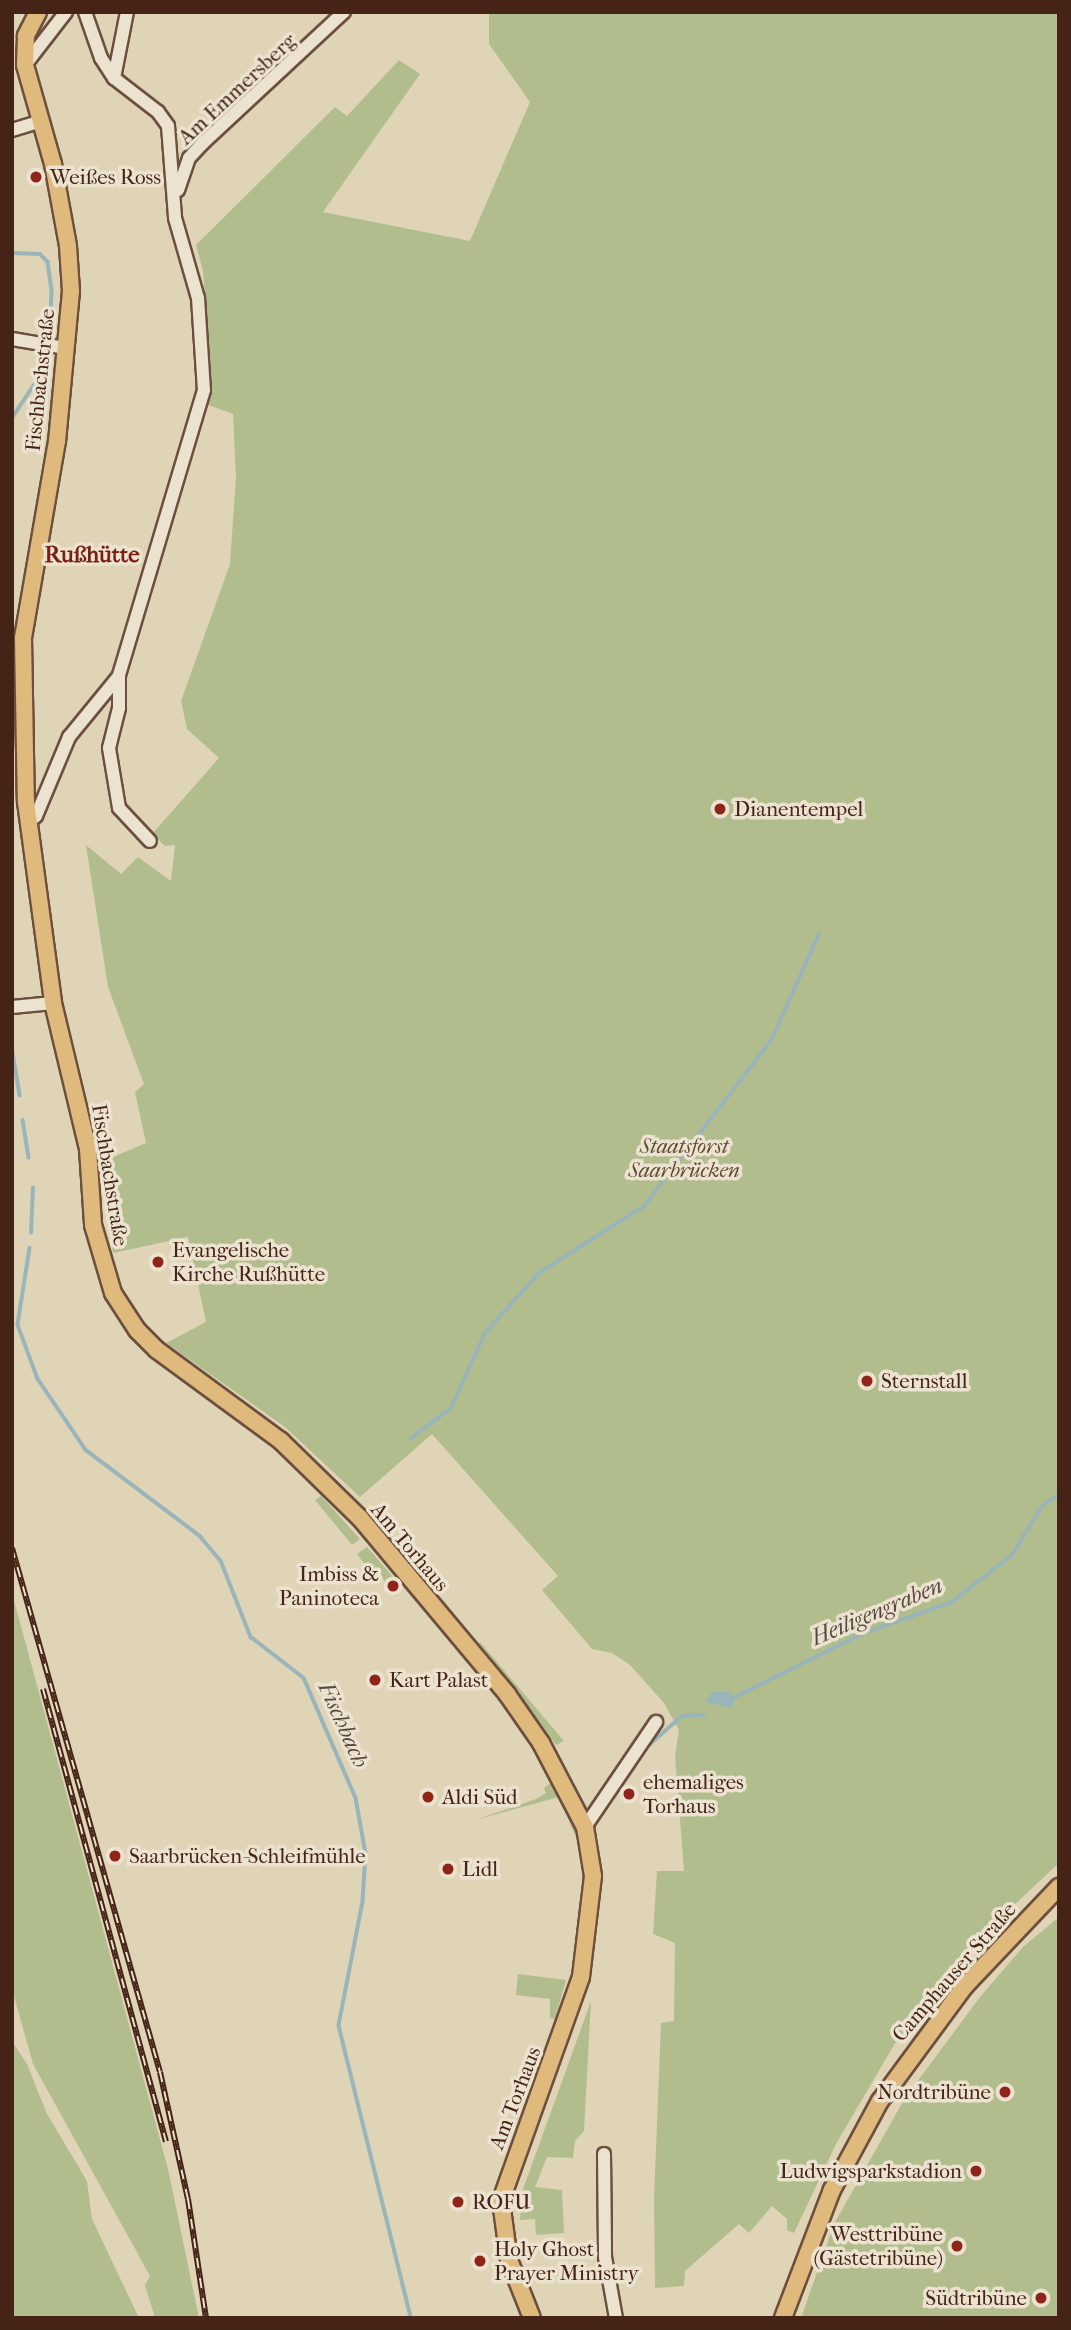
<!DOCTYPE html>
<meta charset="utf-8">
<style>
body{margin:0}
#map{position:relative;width:1071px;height:2330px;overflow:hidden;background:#e0d4b7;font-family:"IM FELL French Canon",serif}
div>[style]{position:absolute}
.green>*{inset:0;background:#b2bd8e}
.water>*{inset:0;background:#99b5b9}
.stream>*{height:3.5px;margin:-1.75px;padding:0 1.75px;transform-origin:1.75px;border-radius:1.75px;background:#99b5b9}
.roads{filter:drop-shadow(2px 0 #6c4f3e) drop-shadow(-2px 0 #6c4f3e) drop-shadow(0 2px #6c4f3e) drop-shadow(0 -2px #6c4f3e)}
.minor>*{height:12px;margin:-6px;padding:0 6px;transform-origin:6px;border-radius:6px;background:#ebe3d0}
.major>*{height:16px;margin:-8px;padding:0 8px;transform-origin:8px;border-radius:8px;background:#e0ba7c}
.rail>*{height:6px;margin-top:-3px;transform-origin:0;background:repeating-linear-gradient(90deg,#ebe3d0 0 10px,#452316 0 20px);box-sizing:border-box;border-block:2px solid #452316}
.dots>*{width:19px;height:19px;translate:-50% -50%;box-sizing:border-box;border:4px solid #ebe3d0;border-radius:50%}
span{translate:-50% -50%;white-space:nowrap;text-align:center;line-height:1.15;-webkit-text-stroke:7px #ebe3d0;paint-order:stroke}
.street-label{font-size:21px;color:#452316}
.poi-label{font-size:21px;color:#452316}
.left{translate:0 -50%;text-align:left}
.right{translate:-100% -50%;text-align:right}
.park-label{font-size:21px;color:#604a34;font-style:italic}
.neighbourhood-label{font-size:23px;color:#7a1f14;font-weight:700}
.water-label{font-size:23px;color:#5a483f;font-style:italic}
.frame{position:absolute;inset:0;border:14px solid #452316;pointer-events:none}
</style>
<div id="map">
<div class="green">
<div style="clip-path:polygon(489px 12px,1059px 12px,1059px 1863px,994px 1924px,894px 2045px,836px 2144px,794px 2233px,787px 2230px,787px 2219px,772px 2206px,749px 2233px,739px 2224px,685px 2271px,684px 2286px,655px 2288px,654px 2198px,661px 2023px,674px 2021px,675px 1943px,653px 1934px,657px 1871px,684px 1871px,675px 1756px,679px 1730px,664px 1703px,630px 1665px,612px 1653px,592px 1649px,542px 1590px,558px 1576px,432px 1434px,360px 1497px,285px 1427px,166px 1343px,206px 1322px,188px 1237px,113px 1253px,105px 1193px,104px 1161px,146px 1143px,135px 1092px,144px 1084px,108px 987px,86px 845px,121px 874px,138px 857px,171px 881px,175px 845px,165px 846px,152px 834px,219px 758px,187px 729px,181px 701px,230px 564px,236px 477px,233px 414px,208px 405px,211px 379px,203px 271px,196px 245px,335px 107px,347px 116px,399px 60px,420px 74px,323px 212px,470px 241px,530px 102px,489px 44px)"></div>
<div style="clip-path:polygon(321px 1496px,360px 1539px,352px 1545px,315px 1500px)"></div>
<div style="clip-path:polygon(367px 1547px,394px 1578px,387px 1584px,398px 1596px,391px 1595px,379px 1570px,372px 1574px,357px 1554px)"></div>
<div style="clip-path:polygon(12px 1593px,168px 2169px,199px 2318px,155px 2318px,145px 2285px,150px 2276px,33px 2064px,12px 1989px)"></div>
<div style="clip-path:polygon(479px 1643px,480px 1642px,564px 1741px,556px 1745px)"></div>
<div style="clip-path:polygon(552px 1782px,578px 1835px,579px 1845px,559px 1797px,475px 1820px,536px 1799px,546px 1793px,544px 1788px)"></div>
<div style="clip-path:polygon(1059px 1917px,1059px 2318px,801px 2318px,834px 2224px,905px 2098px,980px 1997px,1023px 1947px)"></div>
<div style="clip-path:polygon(518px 1974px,566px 1980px,555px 2019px,550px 2018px,550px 1999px,516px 1995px)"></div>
<div style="clip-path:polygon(591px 2001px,584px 2131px,575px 2141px,573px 2158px,547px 2157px,535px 2187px,562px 2190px,564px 2233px,536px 2235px,535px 2219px,520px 2220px,522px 2192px)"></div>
<div style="clip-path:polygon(12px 2041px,27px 2064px,47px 2114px,87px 2181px,92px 2219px,139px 2318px,12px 2318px)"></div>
</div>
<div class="water">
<div style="clip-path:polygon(712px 1692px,729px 1692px,735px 1698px,732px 1708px,705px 1702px)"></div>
</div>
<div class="stream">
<div style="left:12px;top:13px;width:2px;rotate:-27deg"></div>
<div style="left:12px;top:253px;width:28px;rotate:2deg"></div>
<div style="left:40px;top:254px;width:11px;rotate:45deg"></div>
<div style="left:48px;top:262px;width:29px;rotate:82deg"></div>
<div style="left:52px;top:291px;width:46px;rotate:92.5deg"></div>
<div style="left:12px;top:418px;width:50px;rotate:-56.3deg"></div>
<div style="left:40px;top:376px;width:20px;rotate:-72deg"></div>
<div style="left:12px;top:1047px;width:49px;rotate:80.5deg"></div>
<div style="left:23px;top:1120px;width:38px;rotate:81deg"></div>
<div style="left:31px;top:1233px;width:45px;rotate:-87.5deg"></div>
<div style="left:30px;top:1248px;width:78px;rotate:98.9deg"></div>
<div style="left:18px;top:1325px;width:58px;rotate:69.7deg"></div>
<div style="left:38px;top:1379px;width:86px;rotate:55.9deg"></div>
<div style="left:86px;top:1450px;width:143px;rotate:37deg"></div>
<div style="left:200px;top:1536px;width:33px;rotate:50deg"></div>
<div style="left:221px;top:1561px;width:82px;rotate:68.5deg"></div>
<div style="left:251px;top:1637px;width:67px;rotate:37.7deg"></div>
<div style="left:304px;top:1678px;width:131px;rotate:66.6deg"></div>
<div style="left:356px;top:1798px;width:57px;rotate:79.9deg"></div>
<div style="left:366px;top:1854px;width:48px;rotate:93.6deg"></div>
<div style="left:363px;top:1902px;width:126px;rotate:101deg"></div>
<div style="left:339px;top:2026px;width:301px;rotate:76.1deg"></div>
<div style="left:410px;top:1439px;width:51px;rotate:-37.1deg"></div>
<div style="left:451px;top:1408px;width:82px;rotate:-65.6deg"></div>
<div style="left:485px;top:1333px;width:81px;rotate:-48deg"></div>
<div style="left:539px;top:1273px;width:125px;rotate:-32.5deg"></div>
<div style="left:644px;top:1206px;width:210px;rotate:-52.5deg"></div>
<div style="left:772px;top:1039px;width:115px;rotate:-65.9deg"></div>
<div style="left:733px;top:1698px;width:144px;rotate:-26.4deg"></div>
<div style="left:862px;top:1634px;width:96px;rotate:-19.6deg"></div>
<div style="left:952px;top:1602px;width:76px;rotate:-38.1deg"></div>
<div style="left:1012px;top:1555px;width:57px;rotate:-58.5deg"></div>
<div style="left:1042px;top:1506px;width:21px;rotate:-35deg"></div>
<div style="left:649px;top:1745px;width:44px;rotate:-41.3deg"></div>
<div style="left:682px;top:1716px;width:22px;rotate:-3deg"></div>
</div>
<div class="roads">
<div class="minor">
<div style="left:85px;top:12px;width:49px;rotate:70.8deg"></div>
<div style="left:101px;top:58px;width:24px;rotate:57deg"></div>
<div style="left:114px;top:78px;width:56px;rotate:37.7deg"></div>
<div style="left:158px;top:112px;width:17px;rotate:54deg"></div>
<div style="left:168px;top:126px;width:92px;rotate:85.6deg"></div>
<div style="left:175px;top:218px;width:83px;rotate:74deg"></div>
<div style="left:198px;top:298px;width:92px;rotate:86.3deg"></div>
<div style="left:204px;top:390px;width:298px;rotate:106.6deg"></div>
<div style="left:119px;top:676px;width:32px;rotate:90deg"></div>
<div style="left:119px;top:708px;width:41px;rotate:104deg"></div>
<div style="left:109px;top:748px;width:61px;rotate:80.5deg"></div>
<div style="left:119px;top:808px;width:45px;rotate:46.8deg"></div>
<div style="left:25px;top:65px;width:67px;rotate:-52.3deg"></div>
<div style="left:114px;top:78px;width:67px;rotate:-78.9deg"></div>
<div style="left:12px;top:130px;width:30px;rotate:-17deg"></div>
<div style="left:178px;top:190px;width:34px;rotate:-71deg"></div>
<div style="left:189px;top:158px;width:22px;rotate:-47deg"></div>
<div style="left:204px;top:142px;width:191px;rotate:-42.9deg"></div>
<div style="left:12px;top:339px;width:55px;rotate:9.5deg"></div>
<div style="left:27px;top:823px;width:11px;rotate:-38deg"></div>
<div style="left:36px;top:816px;width:86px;rotate:-67.3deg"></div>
<div style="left:69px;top:737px;width:79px;rotate:-50.7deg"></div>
<div style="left:12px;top:1007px;width:41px;rotate:-5.6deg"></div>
<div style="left:585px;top:1827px;width:127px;rotate:-55.9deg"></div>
<div style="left:604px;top:2154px;width:103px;rotate:89.4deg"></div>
<div style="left:605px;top:2257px;width:62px;rotate:79.8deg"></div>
</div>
<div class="major">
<div style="left:38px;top:12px;width:27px;rotate:117deg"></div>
<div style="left:26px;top:36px;width:29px;rotate:92deg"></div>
<div style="left:25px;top:65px;width:103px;rotate:74.2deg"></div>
<div style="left:53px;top:164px;width:83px;rotate:79.6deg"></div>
<div style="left:68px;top:246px;width:45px;rotate:86.2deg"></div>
<div style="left:71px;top:291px;width:151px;rotate:95.3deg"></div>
<div style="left:57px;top:441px;width:200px;rotate:99.8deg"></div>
<div style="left:23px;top:638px;width:164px;rotate:89deg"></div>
<div style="left:26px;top:802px;width:203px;rotate:82.3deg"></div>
<div style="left:53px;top:1003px;width:150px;rotate:76.5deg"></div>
<div style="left:88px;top:1149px;width:76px;rotate:86.2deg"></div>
<div style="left:93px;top:1225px;width:71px;rotate:73.6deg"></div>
<div style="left:113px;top:1293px;width:44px;rotate:57deg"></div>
<div style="left:137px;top:1330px;width:28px;rotate:45deg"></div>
<div style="left:157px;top:1350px;width:154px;rotate:36.3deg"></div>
<div style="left:281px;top:1441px;width:110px;rotate:44.3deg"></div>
<div style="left:360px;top:1518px;width:229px;rotate:50.1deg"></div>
<div style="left:507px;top:1694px;width:60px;rotate:55.2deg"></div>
<div style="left:541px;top:1743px;width:95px;rotate:62.4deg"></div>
<div style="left:585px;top:1827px;width:50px;rotate:80.7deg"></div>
<div style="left:593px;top:1876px;width:102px;rotate:96.8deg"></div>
<div style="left:581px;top:1977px;width:238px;rotate:109.7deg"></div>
<div style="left:501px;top:2201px;width:60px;rotate:82.3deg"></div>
<div style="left:509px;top:2260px;width:62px;rotate:68.4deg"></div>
<div style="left:783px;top:2318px;width:137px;rotate:-69.1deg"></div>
<div style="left:832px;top:2190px;width:101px;rotate:-61.7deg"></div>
<div style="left:880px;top:2101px;width:142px;rotate:-53.6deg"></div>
<div style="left:964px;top:1987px;width:138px;rotate:-46.5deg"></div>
</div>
</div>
<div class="rail">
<div style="left:12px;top:1548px;width:544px;rotate:74.23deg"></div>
<div style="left:160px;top:2072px;width:130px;rotate:77.6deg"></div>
<div style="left:188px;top:2199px;width:120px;rotate:81.4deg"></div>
<div style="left:43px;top:1689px;width:469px;rotate:74.8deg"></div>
</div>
<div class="dots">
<div style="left:36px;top:177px;background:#8f2418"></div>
<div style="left:720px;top:809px;background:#8f2418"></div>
<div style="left:158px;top:1262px;background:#8f2418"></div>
<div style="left:867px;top:1381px;background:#8f2418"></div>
<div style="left:393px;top:1586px;background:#8f2418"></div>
<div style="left:375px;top:1680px;background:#8f2418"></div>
<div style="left:629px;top:1794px;background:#8f2418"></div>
<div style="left:428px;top:1797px;background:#8f2418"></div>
<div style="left:115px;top:1856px;background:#8f2418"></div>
<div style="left:448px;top:1869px;background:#8f2418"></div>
<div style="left:1005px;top:2092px;background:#8f2418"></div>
<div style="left:976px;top:2171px;background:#8f2418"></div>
<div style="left:458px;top:2202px;background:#8f2418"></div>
<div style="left:957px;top:2246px;background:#8f2418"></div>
<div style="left:480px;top:2261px;background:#8f2418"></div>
<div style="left:1041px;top:2298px;background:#8f2418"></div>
</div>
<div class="street-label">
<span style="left:237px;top:89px;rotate:-43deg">Am Emmersberg</span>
<span style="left:40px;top:380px;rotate:-84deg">Fischbachstraße</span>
<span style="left:110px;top:1175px;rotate:81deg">Fischbachstraße</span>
<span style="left:410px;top:1547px;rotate:50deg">Am Torhaus</span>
<span style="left:954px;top:1972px;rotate:-49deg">Camphauser Straße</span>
<span style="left:515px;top:2098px;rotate:-69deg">Am Torhaus</span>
</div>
<div class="poi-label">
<span class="left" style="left:50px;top:177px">Weißes Ross</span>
<span class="left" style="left:734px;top:809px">Dianentempel</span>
<span class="left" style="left:172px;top:1262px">Evangelische<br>Kirche Rußhütte</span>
<span class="left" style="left:881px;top:1381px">Sternstall</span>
<span class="right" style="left:379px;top:1586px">Imbiss &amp;<br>Paninoteca</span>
<span class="left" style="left:389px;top:1680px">Kart Palast</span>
<span class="left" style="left:643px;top:1794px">ehemaliges<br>Torhaus</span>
<span class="left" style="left:442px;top:1797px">Aldi Süd</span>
<span class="left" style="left:129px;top:1856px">Saarbrücken-Schleifmühle</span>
<span class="left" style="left:462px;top:1869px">Lidl</span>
<span class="right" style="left:991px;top:2092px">Nordtribüne</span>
<span class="right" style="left:962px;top:2171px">Ludwigsparkstadion</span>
<span class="left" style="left:472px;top:2202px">ROFU</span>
<span class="right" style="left:943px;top:2246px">Westtribüne<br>(Gästetribüne)</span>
<span class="left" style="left:494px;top:2261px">Holy Ghost<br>Prayer Ministry</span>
<span class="right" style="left:1027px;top:2298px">Südtribüne</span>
</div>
<div class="park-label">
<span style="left:684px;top:1158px">Staatsforst<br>Saarbrücken</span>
</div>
<div class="neighbourhood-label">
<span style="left:92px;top:555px">Rußhütte</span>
</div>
<div class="water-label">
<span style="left:877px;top:1612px;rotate:-23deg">Heiligengraben</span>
<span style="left:343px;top:1725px;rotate:66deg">Fischbach</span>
</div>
<div class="frame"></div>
</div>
